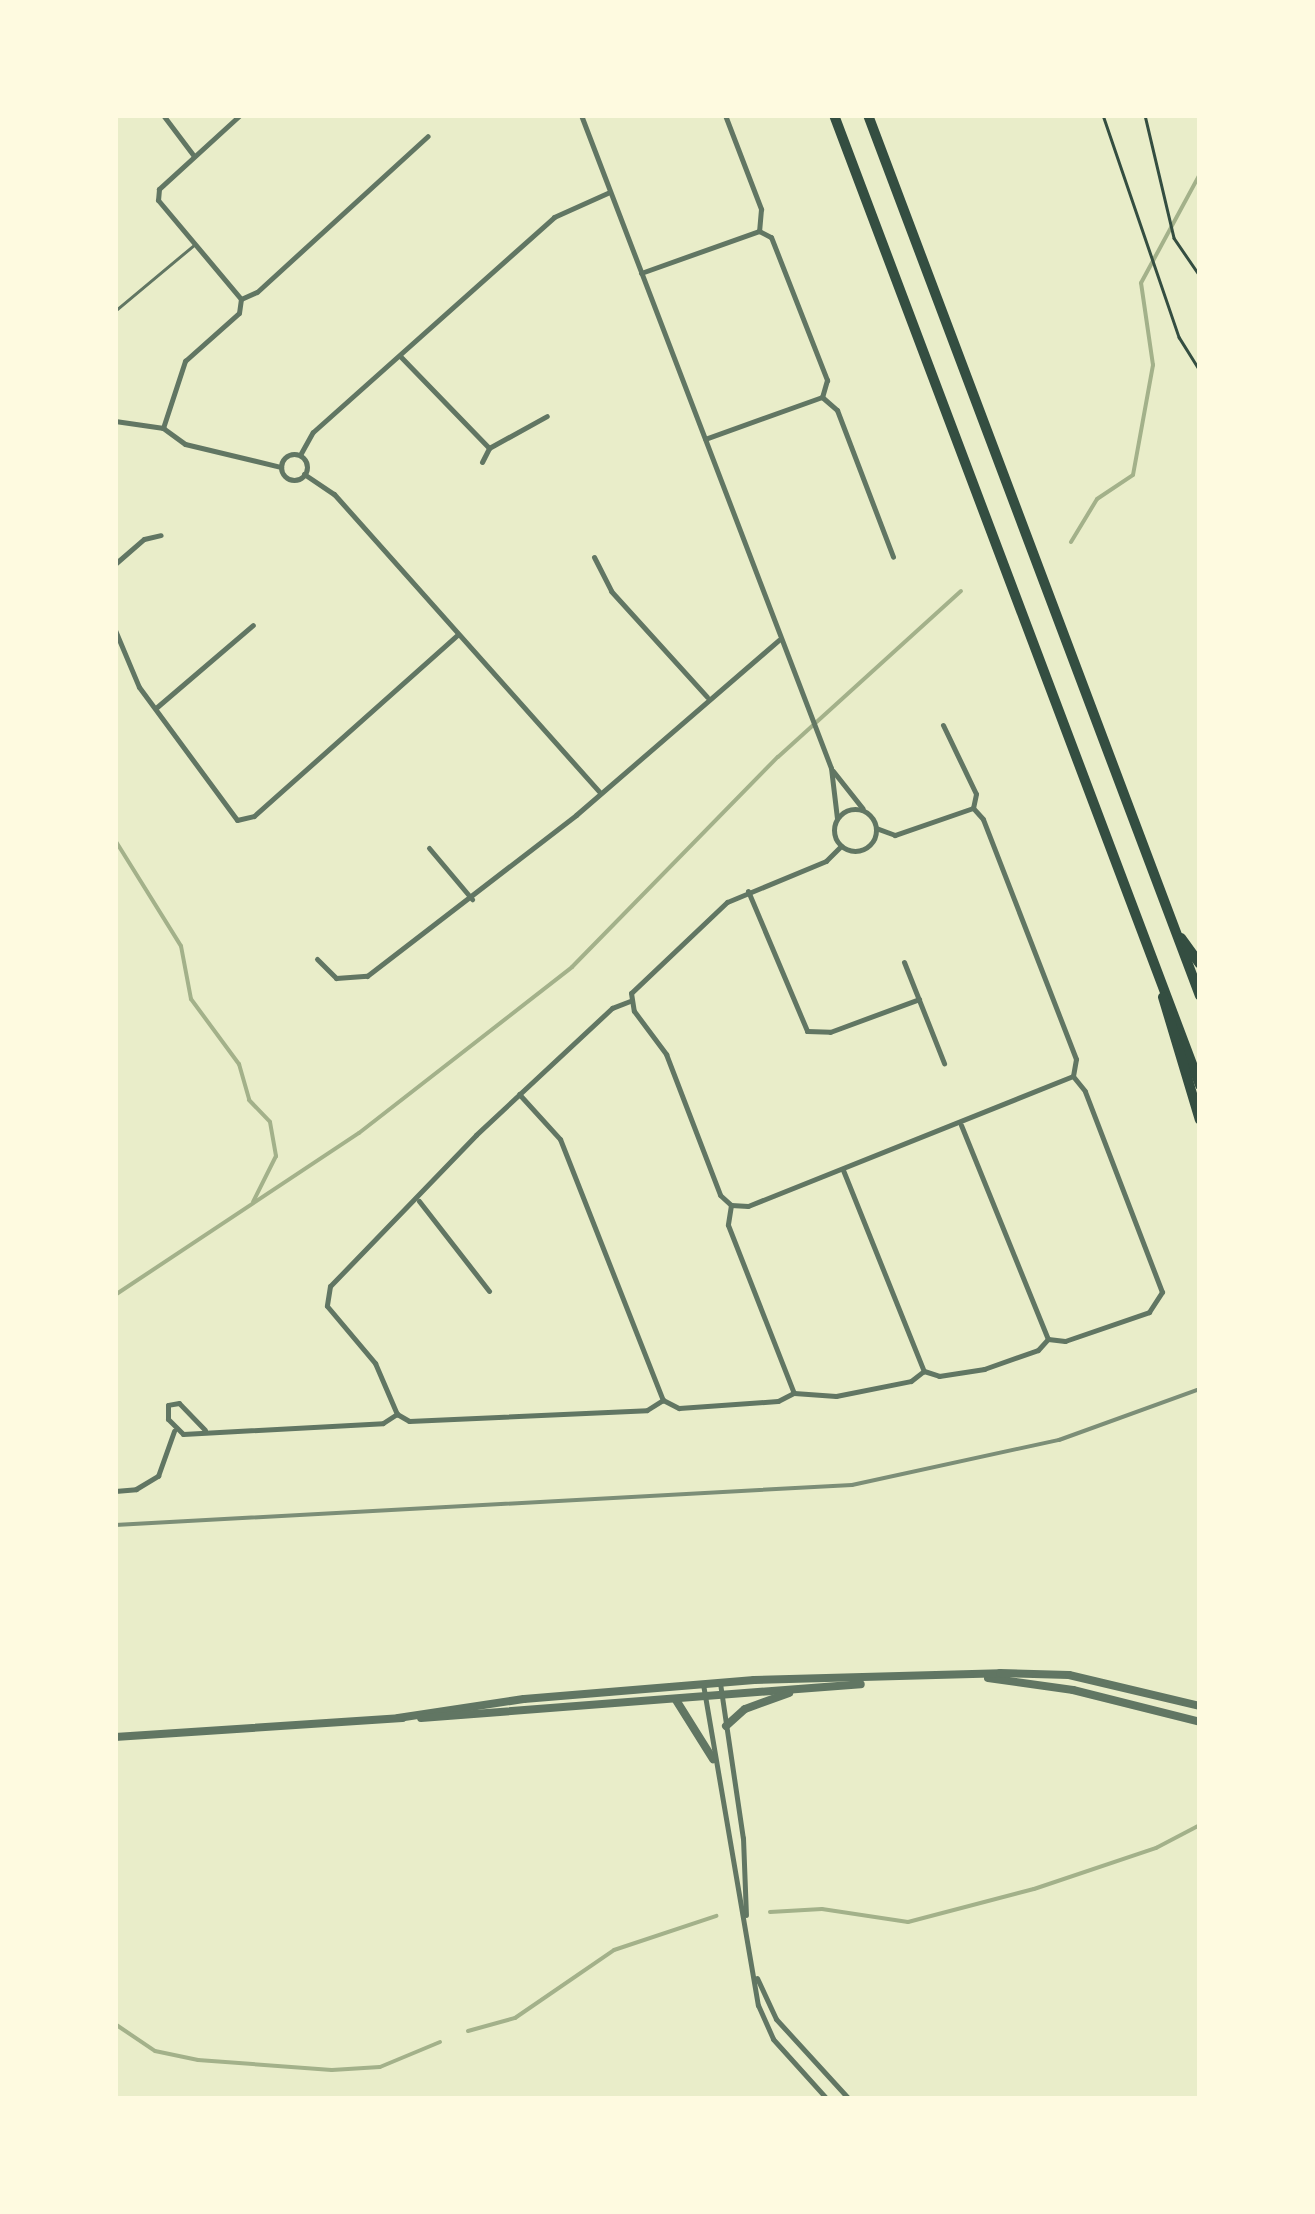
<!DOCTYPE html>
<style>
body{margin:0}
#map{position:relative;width:1315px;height:2214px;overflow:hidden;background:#e9edc9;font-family:"Sofia Sans Condensed",sans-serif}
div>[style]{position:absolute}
.stream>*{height:4px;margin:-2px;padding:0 2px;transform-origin:2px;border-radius:2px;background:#a3b18a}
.path>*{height:2.5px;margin:-1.25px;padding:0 1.25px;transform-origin:1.25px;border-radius:1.25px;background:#344e41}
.service>*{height:2.5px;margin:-1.25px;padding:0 1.25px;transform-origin:1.25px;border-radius:1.25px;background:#617663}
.minor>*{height:5px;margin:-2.5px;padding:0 2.5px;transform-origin:2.5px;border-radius:2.5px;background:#617663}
.minor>.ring{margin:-2.5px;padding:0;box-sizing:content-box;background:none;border:5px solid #617663;border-radius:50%}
.tertiary>*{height:8px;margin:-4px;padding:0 4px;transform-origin:4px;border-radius:4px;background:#617663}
.motorway>*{height:10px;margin:-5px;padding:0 5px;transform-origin:5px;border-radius:5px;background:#344e41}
.rail>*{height:4px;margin:-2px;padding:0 2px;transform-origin:2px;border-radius:2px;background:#7c8e77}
span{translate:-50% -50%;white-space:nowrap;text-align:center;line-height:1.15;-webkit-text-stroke:10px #fefae0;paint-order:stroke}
.frame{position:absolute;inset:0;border:118px solid #fefae0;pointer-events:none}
</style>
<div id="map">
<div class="stream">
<div style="left:1071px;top:542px;width:50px;rotate:-58.8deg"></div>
<div style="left:1097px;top:499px;width:43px;rotate:-33.7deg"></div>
<div style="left:1133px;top:475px;width:112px;rotate:-79.7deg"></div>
<div style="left:1153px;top:365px;width:83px;rotate:-98.3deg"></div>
<div style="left:1141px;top:283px;width:124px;rotate:-61.6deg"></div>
<div style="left:115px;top:840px;width:125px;rotate:58.1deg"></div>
<div style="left:181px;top:946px;width:54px;rotate:79.3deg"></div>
<div style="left:191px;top:999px;width:81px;rotate:53.6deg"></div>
<div style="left:239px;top:1064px;width:37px;rotate:74deg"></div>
<div style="left:249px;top:1100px;width:30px;rotate:46deg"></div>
<div style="left:270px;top:1122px;width:35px;rotate:80deg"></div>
<div style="left:276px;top:1156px;width:51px;rotate:116.6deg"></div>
<div style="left:115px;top:1295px;width:293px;rotate:-33.6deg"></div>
<div style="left:359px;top:1133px;width:270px;rotate:-37.9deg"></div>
<div style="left:572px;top:967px;width:294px;rotate:-45.6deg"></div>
<div style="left:778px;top:757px;width:247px;rotate:-42.2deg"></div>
<div style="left:770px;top:1912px;width:52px;rotate:-3.3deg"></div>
<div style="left:822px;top:1909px;width:87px;rotate:8.6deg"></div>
<div style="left:908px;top:1922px;width:130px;rotate:-14.7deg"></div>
<div style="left:1034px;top:1889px;width:129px;rotate:-18.6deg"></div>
<div style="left:1156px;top:1848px;width:50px;rotate:-27.6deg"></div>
<div style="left:115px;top:2024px;width:48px;rotate:34deg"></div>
<div style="left:155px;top:2051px;width:44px;rotate:11.8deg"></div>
<div style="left:198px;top:2060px;width:134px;rotate:4.3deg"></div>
<div style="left:332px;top:2070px;width:48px;rotate:-3.6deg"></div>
<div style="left:380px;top:2067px;width:65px;rotate:-22.6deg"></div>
<div style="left:468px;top:2031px;width:49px;rotate:-15.5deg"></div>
<div style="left:515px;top:2018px;width:120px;rotate:-34.5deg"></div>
<div style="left:614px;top:1950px;width:108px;rotate:-18.4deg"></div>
</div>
<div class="path">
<div style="left:1103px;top:115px;width:235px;rotate:71.1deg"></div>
<div style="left:1179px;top:337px;width:40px;rotate:58deg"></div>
<div style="left:1145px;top:115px;width:126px;rotate:76.7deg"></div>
<div style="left:1174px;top:238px;width:46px;rotate:55.6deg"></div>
</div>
<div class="service">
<div style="left:115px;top:311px;width:103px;rotate:-39.9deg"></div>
</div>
<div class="minor">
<div style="left:163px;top:115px;width:51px;rotate:52.9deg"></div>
<div style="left:240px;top:115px;width:110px;rotate:137.6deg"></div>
<div style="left:159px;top:189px;width:11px;rotate:95deg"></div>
<div style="left:158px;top:200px;width:129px;rotate:50deg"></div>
<div style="left:581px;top:115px;width:699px;rotate:69.05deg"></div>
<div style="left:831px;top:768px;width:50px;rotate:83.2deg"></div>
<div style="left:725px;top:115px;width:101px;rotate:69deg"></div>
<div style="left:761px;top:209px;width:22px;rotate:95deg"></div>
<div style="left:641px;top:273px;width:125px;rotate:-19.6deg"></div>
<div style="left:759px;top:231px;width:13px;rotate:27deg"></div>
<div style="left:771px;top:237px;width:154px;rotate:68.6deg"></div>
<div style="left:827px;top:380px;width:18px;rotate:106deg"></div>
<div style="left:822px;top:397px;width:124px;rotate:160.3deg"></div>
<div style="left:241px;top:299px;width:17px;rotate:-24deg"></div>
<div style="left:257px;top:292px;width:231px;rotate:-42.4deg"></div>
<div style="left:400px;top:356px;width:128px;rotate:45.9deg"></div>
<div style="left:822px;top:397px;width:20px;rotate:41deg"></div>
<div style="left:837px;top:410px;width:157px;rotate:69.1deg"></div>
<div style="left:115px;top:421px;width:49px;rotate:8.3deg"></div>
<div style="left:163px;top:428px;width:27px;rotate:36deg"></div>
<div style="left:185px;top:444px;width:99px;rotate:13.5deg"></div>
<div style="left:163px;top:428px;width:71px;rotate:-71.8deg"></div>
<div style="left:185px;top:361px;width:72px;rotate:-41.6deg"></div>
<div style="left:239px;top:313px;width:14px;rotate:-82deg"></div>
<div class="ring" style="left:281px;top:454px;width:21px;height:21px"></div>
<div style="left:300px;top:455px;width:26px;rotate:-61deg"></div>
<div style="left:313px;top:432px;width:323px;rotate:-41.7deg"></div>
<div style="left:554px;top:217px;width:61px;rotate:-24.1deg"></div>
<div style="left:482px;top:462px;width:16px;rotate:-63deg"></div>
<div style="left:489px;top:448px;width:66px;rotate:-28.9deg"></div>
<div style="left:304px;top:474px;width:36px;rotate:34deg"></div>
<div style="left:334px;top:494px;width:398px;rotate:48.3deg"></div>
<div style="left:594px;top:557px;width:38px;rotate:63deg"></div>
<div style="left:611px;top:591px;width:143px;rotate:47.8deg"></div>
<div style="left:115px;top:564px;width:38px;rotate:-41deg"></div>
<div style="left:144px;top:539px;width:17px;rotate:-13deg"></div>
<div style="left:115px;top:630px;width:62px;rotate:67.2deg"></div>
<div style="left:139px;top:687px;width:165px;rotate:53.6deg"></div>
<div style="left:237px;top:820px;width:17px;rotate:-13deg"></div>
<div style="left:254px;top:816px;width:272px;rotate:-41.7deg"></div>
<div style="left:157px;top:707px;width:126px;rotate:-40.5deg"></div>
<div style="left:943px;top:725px;width:76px;rotate:64.4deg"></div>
<div style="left:976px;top:794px;width:14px;rotate:102deg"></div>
<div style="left:833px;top:771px;width:48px;rotate:51.7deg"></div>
<div class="ring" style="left:834px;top:809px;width:37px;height:37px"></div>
<div style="left:841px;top:846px;width:21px;rotate:135deg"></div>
<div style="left:826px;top:861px;width:107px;rotate:157.5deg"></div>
<div style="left:727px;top:902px;width:132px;rotate:136.5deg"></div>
<div style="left:631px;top:993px;width:18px;rotate:81deg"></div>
<div style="left:634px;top:1011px;width:54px;rotate:53.3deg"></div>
<div style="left:666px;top:1054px;width:151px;rotate:69deg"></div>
<div style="left:720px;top:1195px;width:15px;rotate:42deg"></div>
<div style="left:731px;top:1205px;width:17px;rotate:3deg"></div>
<div style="left:748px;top:1206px;width:350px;rotate:-21.8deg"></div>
<div style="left:1073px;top:1076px;width:17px;rotate:-80deg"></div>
<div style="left:1076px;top:1059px;width:257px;rotate:-111.2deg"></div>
<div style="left:983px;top:819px;width:15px;rotate:-132deg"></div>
<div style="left:973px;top:808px;width:83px;rotate:160.9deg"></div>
<div style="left:895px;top:835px;width:20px;rotate:-160deg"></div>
<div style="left:429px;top:848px;width:67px;rotate:49.9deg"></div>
<div style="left:748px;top:891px;width:152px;rotate:67.1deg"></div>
<div style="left:807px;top:1031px;width:23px;rotate:2deg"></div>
<div style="left:830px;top:1032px;width:95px;rotate:-20.3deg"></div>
<div style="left:317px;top:959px;width:27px;rotate:45deg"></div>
<div style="left:336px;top:978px;width:31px;rotate:-4deg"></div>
<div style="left:367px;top:976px;width:264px;rotate:-37.6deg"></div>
<div style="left:576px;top:815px;width:268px;rotate:-40.8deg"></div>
<div style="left:904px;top:962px;width:109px;rotate:68.4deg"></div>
<div style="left:630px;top:1001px;width:19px;rotate:159deg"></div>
<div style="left:612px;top:1008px;width:186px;rotate:137deg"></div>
<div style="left:476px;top:1135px;width:210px;rotate:134deg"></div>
<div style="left:330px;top:1286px;width:20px;rotate:99deg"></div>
<div style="left:327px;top:1306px;width:75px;rotate:49.9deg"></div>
<div style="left:375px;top:1363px;width:56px;rotate:66.7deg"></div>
<div style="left:397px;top:1414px;width:14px;rotate:30deg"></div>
<div style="left:409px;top:1421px;width:238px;rotate:-2.6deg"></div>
<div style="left:647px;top:1410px;width:19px;rotate:-32deg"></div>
<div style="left:519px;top:1094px;width:61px;rotate:47.7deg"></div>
<div style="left:560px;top:1139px;width:281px;rotate:68.5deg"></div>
<div style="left:663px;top:1400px;width:18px;rotate:27deg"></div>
<div style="left:679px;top:1408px;width:99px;rotate:-4deg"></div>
<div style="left:778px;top:1401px;width:18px;rotate:-27deg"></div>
<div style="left:961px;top:1125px;width:231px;rotate:67.9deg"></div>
<div style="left:1048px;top:1339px;width:17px;rotate:7deg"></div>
<div style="left:1065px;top:1341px;width:89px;rotate:-19deg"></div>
<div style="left:1149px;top:1312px;width:24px;rotate:-57deg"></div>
<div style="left:1162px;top:1292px;width:215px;rotate:-111deg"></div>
<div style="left:1085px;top:1091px;width:19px;rotate:-129deg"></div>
<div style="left:843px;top:1170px;width:217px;rotate:68.1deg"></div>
<div style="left:924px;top:1371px;width:16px;rotate:18deg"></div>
<div style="left:939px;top:1376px;width:46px;rotate:-8.8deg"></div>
<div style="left:984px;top:1369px;width:57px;rotate:-19.4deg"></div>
<div style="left:1038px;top:1350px;width:15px;rotate:-48deg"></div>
<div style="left:419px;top:1201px;width:114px;rotate:52.1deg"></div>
<div style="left:731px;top:1205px;width:20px;rotate:99deg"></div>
<div style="left:728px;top:1225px;width:180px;rotate:68.6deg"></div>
<div style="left:794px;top:1393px;width:42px;rotate:4.1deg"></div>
<div style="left:836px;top:1396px;width:76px;rotate:-11.3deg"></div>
<div style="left:911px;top:1381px;width:16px;rotate:-38deg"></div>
<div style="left:205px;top:1430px;width:37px;rotate:-134deg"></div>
<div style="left:179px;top:1403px;width:11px;rotate:170deg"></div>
<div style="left:168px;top:1405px;width:14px;rotate:90deg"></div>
<div style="left:168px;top:1419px;width:21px;rotate:45deg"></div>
<div style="left:183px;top:1434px;width:200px;rotate:-3.1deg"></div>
<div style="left:383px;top:1423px;width:17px;rotate:-33deg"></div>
<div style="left:115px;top:1491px;width:21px;rotate:-5deg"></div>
<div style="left:136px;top:1489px;width:26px;rotate:-31deg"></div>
<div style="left:158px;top:1476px;width:48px;rotate:-70.4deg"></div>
<div style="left:720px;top:1683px;width:157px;rotate:81.6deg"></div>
<div style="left:743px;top:1838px;width:77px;rotate:87.8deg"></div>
<div style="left:703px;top:1684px;width:326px;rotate:80.3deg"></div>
<div style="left:758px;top:2005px;width:37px;rotate:66deg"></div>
<div style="left:773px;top:2039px;width:81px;rotate:48deg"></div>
<div style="left:757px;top:1978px;width:45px;rotate:65.1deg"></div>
<div style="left:776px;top:2019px;width:108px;rotate:47.6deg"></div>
</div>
<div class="tertiary">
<div style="left:988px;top:1678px;width:86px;rotate:8deg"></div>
<div style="left:1073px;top:1690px;width:131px;rotate:14.1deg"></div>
<div style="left:676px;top:1700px;width:70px;rotate:57.9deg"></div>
<div style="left:398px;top:1718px;width:127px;rotate:-8.6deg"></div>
<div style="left:524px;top:1699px;width:231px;rotate:-4.7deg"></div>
<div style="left:754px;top:1680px;width:246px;rotate:-1.6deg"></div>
<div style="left:1000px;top:1673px;width:69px;rotate:1.7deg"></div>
<div style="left:1069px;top:1675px;width:135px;rotate:13.3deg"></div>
<div style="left:421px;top:1718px;width:441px;rotate:-4.4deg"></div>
<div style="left:726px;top:1726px;width:25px;rotate:-42deg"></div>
<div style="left:745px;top:1709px;width:47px;rotate:-20deg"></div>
<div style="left:115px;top:1737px;width:288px;rotate:-3.8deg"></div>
</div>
<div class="motorway">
<div style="left:834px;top:115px;width:1037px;rotate:69.33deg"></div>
<div style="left:868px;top:115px;width:941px;rotate:69.35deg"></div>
<div style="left:1181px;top:938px;width:32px;rotate:54deg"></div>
<div style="left:1163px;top:997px;width:128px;rotate:73.3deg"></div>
</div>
<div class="rail">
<div style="left:115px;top:1525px;width:738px;rotate:-3.11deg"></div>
<div style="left:852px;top:1485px;width:212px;rotate:-12.3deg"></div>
<div style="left:1059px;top:1440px;width:150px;rotate:-19.9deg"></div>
</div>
<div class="frame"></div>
</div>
